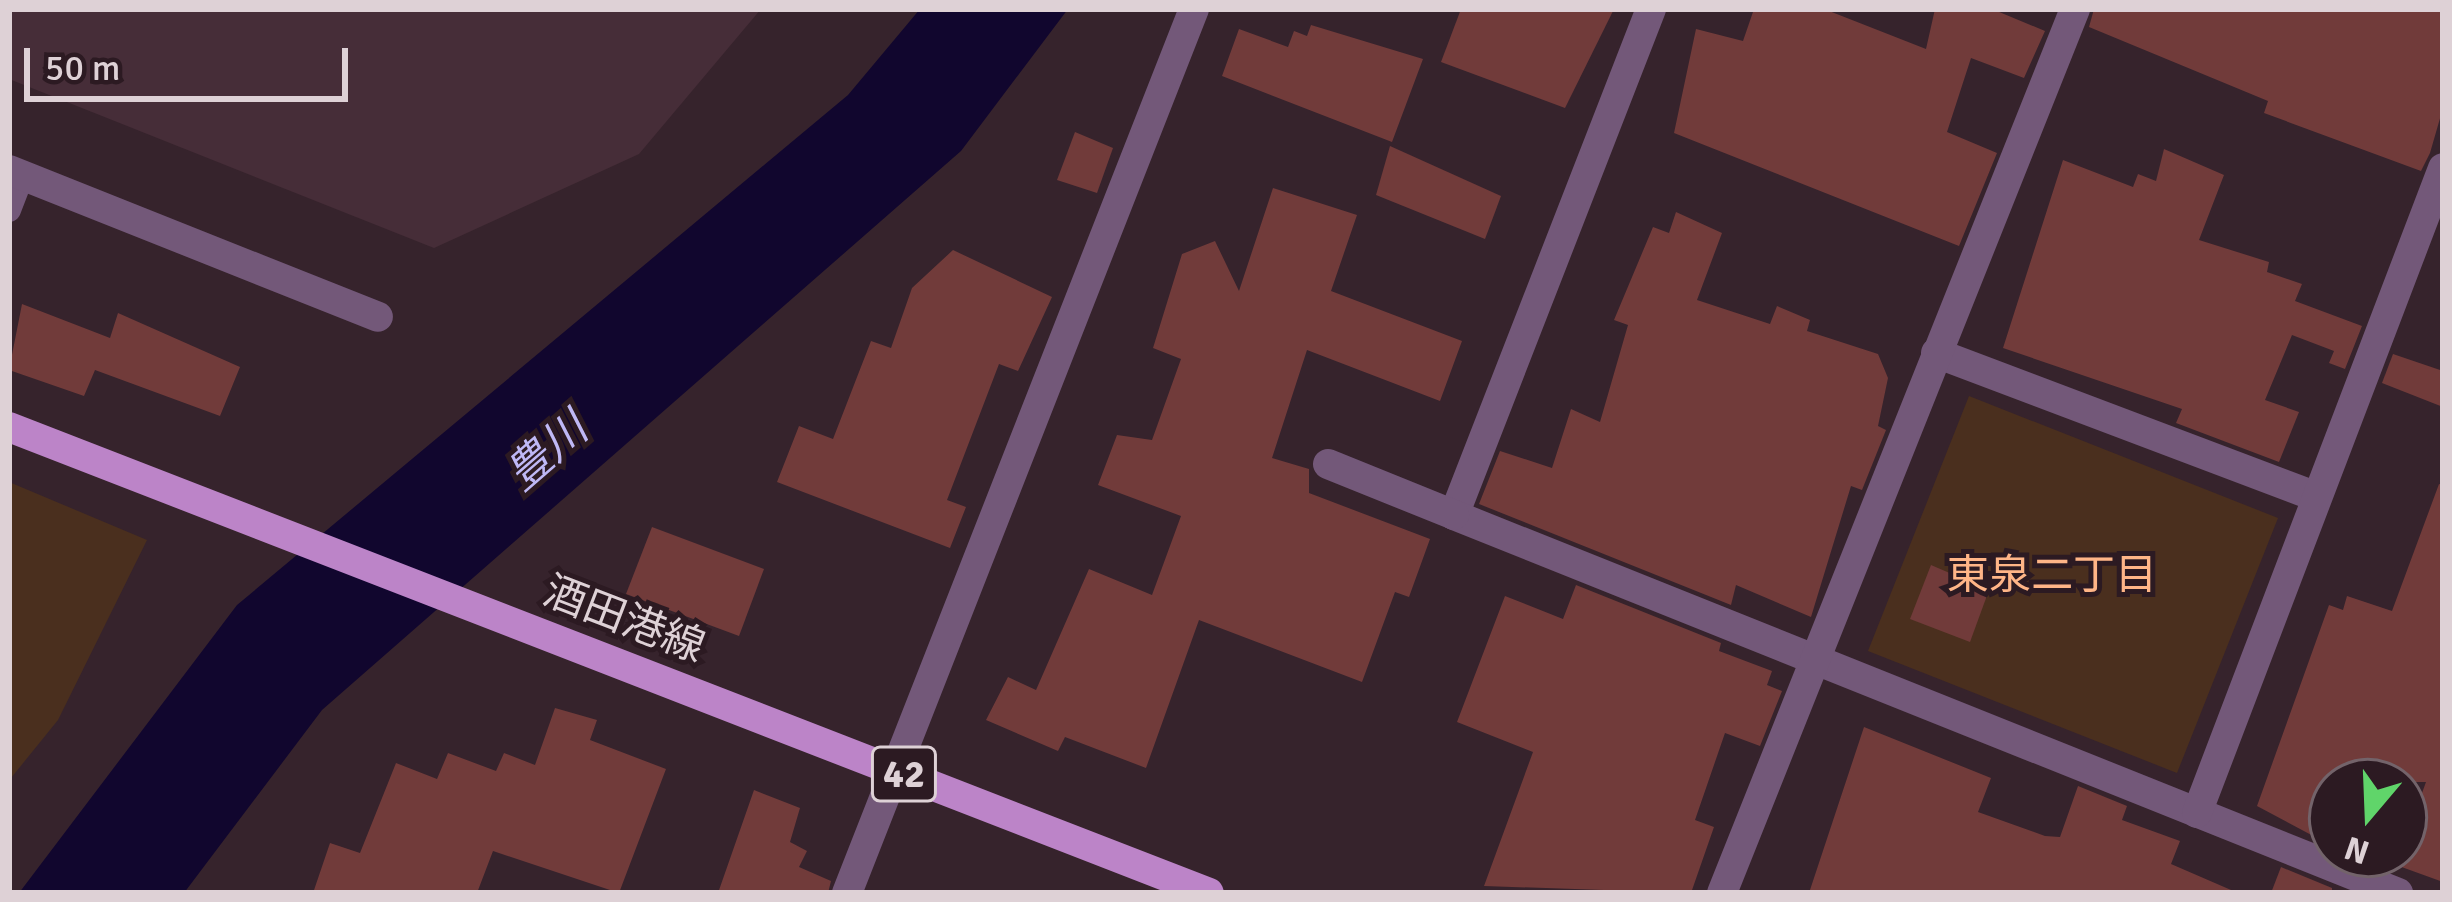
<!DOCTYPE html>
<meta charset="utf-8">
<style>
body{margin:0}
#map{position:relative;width:2452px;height:902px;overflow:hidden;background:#36232c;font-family:Signika,"Noto Sans JP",sans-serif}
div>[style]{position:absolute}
.built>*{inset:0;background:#462d38}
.green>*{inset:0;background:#4a2f1e}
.water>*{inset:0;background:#11062e}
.building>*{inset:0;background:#713b3a}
.service>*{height:24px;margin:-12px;padding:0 12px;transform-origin:12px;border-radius:12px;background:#735879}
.minor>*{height:30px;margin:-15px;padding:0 15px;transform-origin:15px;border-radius:15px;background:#735879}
.tertiary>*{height:30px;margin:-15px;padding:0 15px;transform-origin:15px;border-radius:15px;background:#735879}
.primary>*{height:30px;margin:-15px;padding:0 15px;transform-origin:15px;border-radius:15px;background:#bc84c8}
span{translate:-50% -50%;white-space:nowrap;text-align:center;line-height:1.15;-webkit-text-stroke:10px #2c1a22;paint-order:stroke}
.shield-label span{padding:3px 9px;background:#2c1a22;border:3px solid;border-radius:9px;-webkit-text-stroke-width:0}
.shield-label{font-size:39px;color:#ded1d6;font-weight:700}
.park-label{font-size:42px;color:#ffb587}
.street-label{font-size:42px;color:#ded1d6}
.water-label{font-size:45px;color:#bfb8f5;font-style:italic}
.frame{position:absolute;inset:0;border:12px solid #ded1d6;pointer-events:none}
.north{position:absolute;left:2308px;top:758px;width:120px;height:120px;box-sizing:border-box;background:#2c1a22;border:3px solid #73636a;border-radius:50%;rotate:199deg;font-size:33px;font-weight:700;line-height:48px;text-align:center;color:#ded1d6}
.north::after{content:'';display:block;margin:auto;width:42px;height:54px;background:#60d56a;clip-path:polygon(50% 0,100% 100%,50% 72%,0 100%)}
.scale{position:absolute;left:24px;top:48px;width:324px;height:54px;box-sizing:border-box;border:6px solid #ded1d6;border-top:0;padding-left:15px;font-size:36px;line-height:42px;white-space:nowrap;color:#ded1d6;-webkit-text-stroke:9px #2c1a22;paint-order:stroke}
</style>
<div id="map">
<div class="built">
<div style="clip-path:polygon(9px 9px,761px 9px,639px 154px,434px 248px,9px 79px)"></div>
</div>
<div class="green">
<div style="clip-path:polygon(1969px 396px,2278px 518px,2177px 773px,1868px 651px)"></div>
<div style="clip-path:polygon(9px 482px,147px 540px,58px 720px,11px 778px)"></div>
</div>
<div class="water">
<div style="clip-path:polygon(920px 9px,1068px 9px,961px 151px,322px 710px,184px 893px,19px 893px,237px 605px,848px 95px)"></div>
</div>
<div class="building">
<div style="clip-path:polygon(1461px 9px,1614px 9px,1565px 108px,1441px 62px)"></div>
<div style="clip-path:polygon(1754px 9px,1824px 9px,1926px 49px,1935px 9px,1992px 9px,2045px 31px,2024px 78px,1971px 58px,1947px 132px,1997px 153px,1959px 246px,1674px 133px,1696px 29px,1743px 41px)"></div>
<div style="clip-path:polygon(2094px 9px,2443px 9px,2443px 108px,2430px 153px,2421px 171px,2264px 113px,2268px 101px,2089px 27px)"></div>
<div style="clip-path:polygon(1311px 25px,1423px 59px,1392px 142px,1222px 76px,1239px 29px,1288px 47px,1294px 31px,1307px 36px)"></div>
<div style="clip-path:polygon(1075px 132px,1113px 148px,1097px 193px,1057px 180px)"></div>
<div style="clip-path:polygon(1390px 146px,1501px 196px,1485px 239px,1376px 195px)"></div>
<div style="clip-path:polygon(2164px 149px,2224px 175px,2199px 240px,2269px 262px,2267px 272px,2302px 284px,2295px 301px,2362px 326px,2345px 369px,2329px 363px,2334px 351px,2292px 335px,2265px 400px,2299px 412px,2279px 462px,2176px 423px,2182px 409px,2003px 348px,2063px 160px,2133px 187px,2138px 174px,2156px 181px)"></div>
<div style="clip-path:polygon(1273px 188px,1357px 215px,1331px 291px,1462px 341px,1440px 401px,1307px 350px,1272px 458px,1309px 469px,1309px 493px,1430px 539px,1409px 597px,1395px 592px,1362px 682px,1199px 620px,1146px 768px,1065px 737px,1058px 751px,986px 720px,1008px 677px,1036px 690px,1089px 569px,1152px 595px,1181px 516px,1098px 485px,1117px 435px,1152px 440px,1181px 359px,1153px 348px,1182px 254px,1215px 241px,1239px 291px)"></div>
<div style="clip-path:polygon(1676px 212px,1722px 233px,1697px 300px,1770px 324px,1777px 306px,1810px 320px,1807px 331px,1878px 354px,1888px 378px,1878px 426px,1886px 430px,1862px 490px,1851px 486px,1811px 617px,1736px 585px,1731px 605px,1479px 504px,1500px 451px,1552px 468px,1571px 409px,1600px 422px,1628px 325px,1614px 320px,1653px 227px,1669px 233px)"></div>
<div style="clip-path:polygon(953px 250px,1052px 297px,1018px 371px,999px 364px,947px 500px,966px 507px,950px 548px,777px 482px,799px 426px,833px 439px,871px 341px,891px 348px,912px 288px)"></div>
<div style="clip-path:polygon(22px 304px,110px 338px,118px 313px,240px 367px,220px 416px,95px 370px,84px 396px,9px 370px)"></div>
<div style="clip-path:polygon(2393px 354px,2443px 371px,2443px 407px,2382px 383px)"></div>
<div style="clip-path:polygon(2439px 484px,2443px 485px,2443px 882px,2396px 865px,2426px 782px,2332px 782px,2332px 846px,2257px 806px,2329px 605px,2343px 610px,2347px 596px,2392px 611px)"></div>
<div style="clip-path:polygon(652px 527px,764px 569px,739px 636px,626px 594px)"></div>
<div style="clip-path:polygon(1931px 565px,1989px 590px,1970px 642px,1910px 619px)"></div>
<div style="clip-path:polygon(1576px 585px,1721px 643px,1719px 651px,1772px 671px,1767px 685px,1782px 691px,1760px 746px,1725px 733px,1695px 820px,1714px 827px,1691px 893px,1484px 886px,1533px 752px,1457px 722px,1505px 596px,1563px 619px)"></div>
<div style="clip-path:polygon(555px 708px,597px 720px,590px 740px,666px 769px,619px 893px,493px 851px,477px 893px,313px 893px,330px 843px,360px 853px,396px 763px,437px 779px,448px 753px,496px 771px,504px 753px,535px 765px)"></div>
<div style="clip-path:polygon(1864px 727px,1991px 778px,1978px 812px,2045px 836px,2060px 837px,2078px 786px,2127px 806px,2122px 820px,2180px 841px,2171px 864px,2238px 893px,1809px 893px)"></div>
<div style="clip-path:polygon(754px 790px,800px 808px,790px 842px,807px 851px,799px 867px,831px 881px,828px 893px,718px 893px)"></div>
<div style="clip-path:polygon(2281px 867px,2332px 888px,2332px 893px,2271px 893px)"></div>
</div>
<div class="service">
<div style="left:9px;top:210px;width:36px;rotate:-69deg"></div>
</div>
<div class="minor">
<div style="left:1651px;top:9px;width:543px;rotate:111.27deg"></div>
<div style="left:1454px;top:515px;width:1017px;rotate:21.82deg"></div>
<div style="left:9px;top:170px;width:397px;rotate:21.7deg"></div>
<div style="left:1936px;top:353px;width:407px;rotate:20.7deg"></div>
<div style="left:1328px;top:464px;width:136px;rotate:22deg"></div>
<div style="left:2197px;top:813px;width:690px;rotate:-69.12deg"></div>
<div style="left:1722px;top:893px;width:952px;rotate:-68.23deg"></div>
</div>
<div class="tertiary">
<div style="left:847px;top:893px;width:950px;rotate:-68.57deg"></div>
</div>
<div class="primary">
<div style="left:9px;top:427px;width:1287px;rotate:21.22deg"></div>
</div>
<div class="shield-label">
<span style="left:904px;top:774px">42</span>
</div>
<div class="park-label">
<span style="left:2052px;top:576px">東泉二丁目</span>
</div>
<div class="street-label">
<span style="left:624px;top:620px;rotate:21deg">酒田港線</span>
</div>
<div class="water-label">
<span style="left:547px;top:452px;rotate:-41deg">豊川</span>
</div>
<div class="frame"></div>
<div class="north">N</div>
<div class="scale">50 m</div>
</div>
